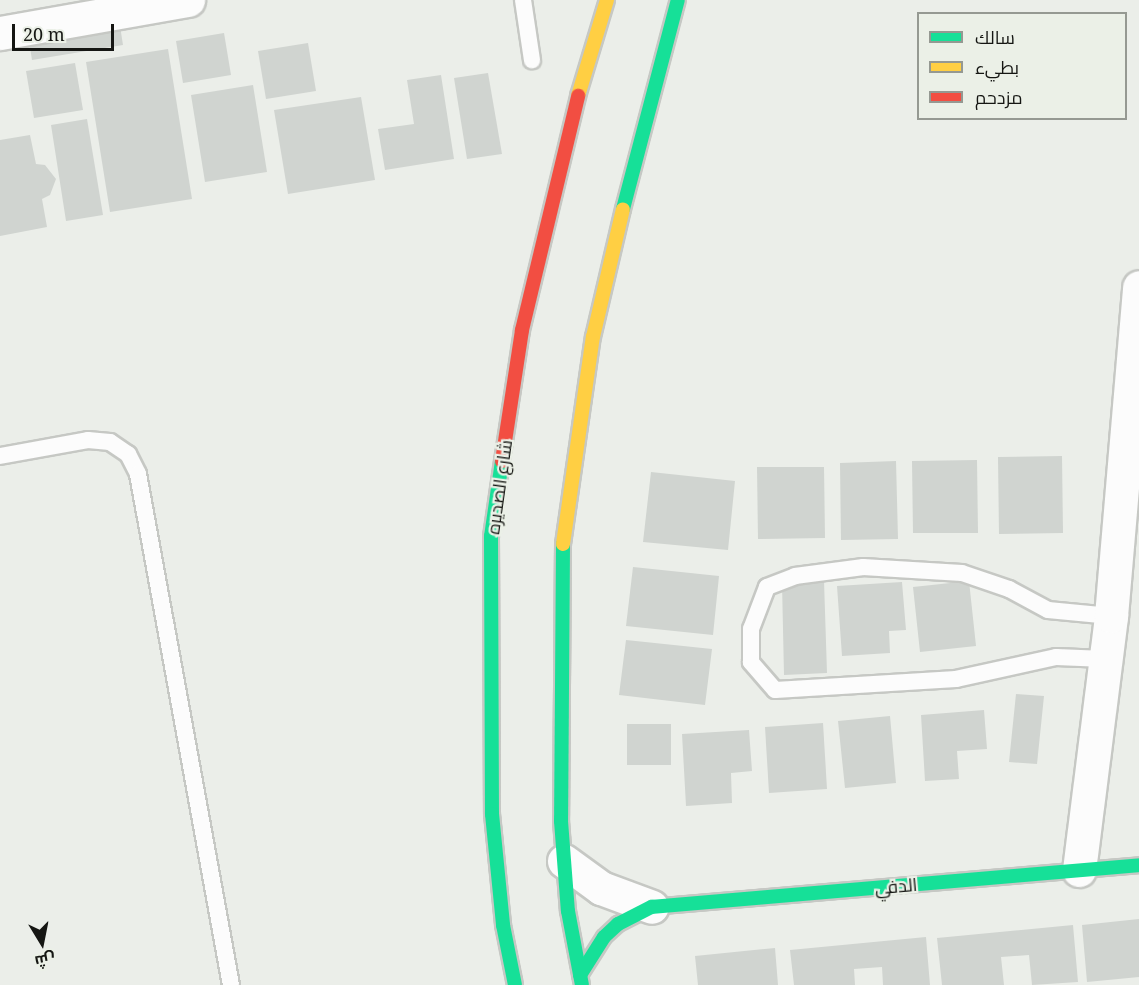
<!DOCTYPE html>
<meta charset="utf-8">
<style>
body{margin:0}
#map{position:relative;width:1139px;height:985px;overflow:hidden;background:#ebeee9;font-family:"Noto Serif",Cairo,serif}
div>[style]{position:absolute}
.building>*{inset:0;background:#d0d4d0}
.roads{filter:drop-shadow(2px 0 #c6c8c4) drop-shadow(-2px 0 #c6c8c4) drop-shadow(0 2px #c6c8c4) drop-shadow(0 -2px #c6c8c4)}
.lane>*{height:16px;margin:-8px;padding:0 8px;transform-origin:8px;border-radius:8px;background:#fcfcfc}
.street>*{height:33px;margin:-16.5px;padding:0 16.5px;transform-origin:16.5px;border-radius:16.5px;background:#fcfcfc}
.fast>*{height:14px;margin:-7px;padding:0 7px;transform-origin:7px;border-radius:7px;background:#16e098}
.slow>*{height:14px;margin:-7px;padding:0 7px;transform-origin:7px;border-radius:7px;background:#ffcf43}
.jam>*{height:14px;margin:-7px;padding:0 7px;transform-origin:7px;border-radius:7px;background:#f24e42}
span{translate:-50% -50%;white-space:nowrap;text-align:center;line-height:1.15;-webkit-text-stroke:4.5px #ebf0e7;paint-order:stroke}
.street-label{font-size:18px;color:#151613}
.legend{position:absolute;left:917px;top:12px;width:210px;height:108px;box-sizing:border-box;background:#ebf0e7;border:2px solid #959992;margin:0;padding:8px 10px;list-style:none;font-size:18px;color:#151613}
.legend li{display:flex;align-items:center;gap:12px;height:30px}
.legend b{width:30px;border:2px solid #959992}
.north{position:absolute;left:12px;top:913px;width:60px;height:60px;-webkit-text-stroke:4px #ebf0e7;paint-order:stroke;rotate:170deg;font-size:16px;font-weight:700;line-height:24px;text-align:center;color:#151613}
.north::after{content:'';display:block;margin:auto;width:21px;height:27px;background:#151613;clip-path:polygon(50% 0,100% 100%,50% 72%,0 100%)}
.scale{position:absolute;left:12px;top:24px;width:102px;height:27px;box-sizing:border-box;border:3px solid #151613;border-top:0;padding-left:8px;font-size:18px;line-height:21px;white-space:nowrap;color:#151613;-webkit-text-stroke:4px #ebf0e7;paint-order:stroke}
</style>
<div id="map">
<div class="building">
<div style="clip-path:polygon(120px 26px,123px 45px,32px 60px,29px 41px)"></div>
<div style="clip-path:polygon(224px 33px,231px 75px,183px 83px,176px 41px)"></div>
<div style="clip-path:polygon(308px 43px,316px 91px,266px 99px,258px 51px)"></div>
<div style="clip-path:polygon(168px 49px,192px 199px,110px 212px,86px 62px)"></div>
<div style="clip-path:polygon(75px 63px,83px 110px,34px 118px,26px 71px)"></div>
<div style="clip-path:polygon(488px 73px,502px 154px,467px 159px,454px 78px)"></div>
<div style="clip-path:polygon(441px 75px,454px 159px,385px 170px,378px 129px,414px 124px,407px 80px)"></div>
<div style="clip-path:polygon(253px 85px,267px 172px,205px 182px,191px 95px)"></div>
<div style="clip-path:polygon(361px 97px,375px 180px,288px 194px,274px 110px)"></div>
<div style="clip-path:polygon(87px 119px,103px 215px,66px 221px,51px 125px)"></div>
<div style="clip-path:polygon(30px 135px,36px 164px,45px 165px,56px 179px,50px 195px,42px 199px,47px 227px,0 236px,0 140px)"></div>
<div style="clip-path:polygon(1062px 456px,1063px 533px,999px 534px,998px 457px)"></div>
<div style="clip-path:polygon(977px 460px,978px 533px,913px 533px,912px 461px)"></div>
<div style="clip-path:polygon(896px 461px,898px 539px,841px 540px,840px 463px)"></div>
<div style="clip-path:polygon(757px 467px,824px 467px,825px 538px,758px 539px)"></div>
<div style="clip-path:polygon(651px 472px,735px 481px,728px 550px,643px 542px)"></div>
<div style="clip-path:polygon(633px 567px,719px 576px,713px 635px,626px 626px)"></div>
<div style="clip-path:polygon(824px 581px,827px 673px,784px 675px,782px 583px)"></div>
<div style="clip-path:polygon(969px 581px,976px 646px,920px 652px,913px 587px)"></div>
<div style="clip-path:polygon(902px 582px,906px 630px,889px 631px,890px 653px,842px 656px,837px 586px)"></div>
<div style="clip-path:polygon(626px 640px,712px 649px,705px 705px,619px 695px)"></div>
<div style="clip-path:polygon(1016px 694px,1044px 696px,1037px 764px,1009px 762px)"></div>
<div style="clip-path:polygon(984px 710px,987px 749px,957px 751px,959px 779px,925px 781px,921px 715px)"></div>
<div style="clip-path:polygon(890px 716px,896px 783px,845px 788px,838px 721px)"></div>
<div style="clip-path:polygon(823px 723px,827px 789px,769px 793px,765px 727px)"></div>
<div style="clip-path:polygon(627px 724px,671px 724px,671px 765px,627px 765px)"></div>
<div style="clip-path:polygon(749px 730px,752px 771px,731px 773px,732px 803px,686px 806px,682px 734px)"></div>
<div style="clip-path:polygon(1139px 919px,1139px 977px,1087px 982px,1082px 925px)"></div>
<div style="clip-path:polygon(1073px 925px,1078px 982px,1032px 985px,1029px 955px,1001px 957px,1004px 985px,942px 985px,937px 938px)"></div>
<div style="clip-path:polygon(926px 937px,930px 985px,883px 985px,882px 967px,854px 969px,855px 985px,794px 985px,790px 950px)"></div>
<div style="clip-path:polygon(775px 948px,778px 985px,698px 985px,695px 956px)"></div>
</div>
<div class="roads">
<div class="lane">
<div style="left:523px;top:0;width:61px;rotate:81.5deg"></div>
<div style="left:0;top:456px;width:89px;rotate:-10.3deg"></div>
<div style="left:88px;top:440px;width:22px;rotate:5deg"></div>
<div style="left:110px;top:442px;width:22px;rotate:34deg"></div>
<div style="left:128px;top:454px;width:22px;rotate:63deg"></div>
<div style="left:138px;top:474px;width:519px;rotate:79.69deg"></div>
<div style="left:1105px;top:659px;width:49px;rotate:-177.7deg"></div>
<div style="left:1056px;top:657px;width:102px;rotate:167.6deg"></div>
<div style="left:956px;top:679px;width:181px;rotate:176.5deg"></div>
<div style="left:775px;top:690px;width:37px;rotate:-131deg"></div>
<div style="left:751px;top:662px;width:33px;rotate:-90deg"></div>
<div style="left:751px;top:629px;width:45px;rotate:-69.1deg"></div>
<div style="left:767px;top:587px;width:30px;rotate:-21deg"></div>
<div style="left:795px;top:576px;width:69px;rotate:-7.5deg"></div>
<div style="left:863px;top:567px;width:99px;rotate:3.5deg"></div>
<div style="left:962px;top:573px;width:50px;rotate:18.8deg"></div>
<div style="left:1009px;top:589px;width:44px;rotate:28.3deg"></div>
<div style="left:1048px;top:610px;width:63px;rotate:5.4deg"></div>
</div>
<div class="street">
<div style="left:0;top:33px;width:191px;rotate:-10deg"></div>
<div style="left:564px;top:861px;width:46px;rotate:36.1deg"></div>
<div style="left:601px;top:888px;width:54px;rotate:20.4deg"></div>
<div style="left:1079px;top:870px;width:256px;rotate:-82.8deg"></div>
<div style="left:1111px;top:616px;width:330px;rotate:-85.1deg"></div>
</div>
<div class="fast">
<div style="left:623px;top:209px;width:216px;rotate:-75.3deg"></div>
<div style="left:502px;top:461px;width:76px;rotate:98.3deg"></div>
<div style="left:491px;top:536px;width:278px;rotate:89.8deg"></div>
<div style="left:492px;top:814px;width:112px;rotate:84.3deg"></div>
<div style="left:503px;top:925px;width:61px;rotate:78.7deg"></div>
<div style="left:563px;top:544px;width:277px;rotate:90.4deg"></div>
<div style="left:561px;top:821px;width:90px;rotate:85.6deg"></div>
<div style="left:568px;top:911px;width:75px;rotate:79.3deg"></div>
<div style="left:580px;top:975px;width:45px;rotate:-57.7deg"></div>
<div style="left:604px;top:937px;width:19px;rotate:-43deg"></div>
<div style="left:618px;top:924px;width:38px;rotate:-27deg"></div>
<div style="left:652px;top:907px;width:489px;rotate:-4.9deg"></div>
</div>
<div class="slow">
<div style="left:578px;top:96px;width:100px;rotate:-73.2deg"></div>
<div style="left:563px;top:544px;width:209px;rotate:-81.8deg"></div>
<div style="left:593px;top:337px;width:131px;rotate:-76.8deg"></div>
</div>
<div class="jam">
<div style="left:502px;top:461px;width:133px;rotate:-81.3deg"></div>
<div style="left:522px;top:330px;width:241px;rotate:-76.5deg"></div>
</div>
</div>
<div class="street-label">
<span style="left:499px;top:487px;rotate:-82deg">شارع الصديره</span>
<span style="left:896px;top:886px;rotate:-5deg">الدفي</span>
</div>
<ul class="legend">
<li><b style="height:8px;background:#16e098"></b>سالك</li>
<li><b style="height:8px;background:#ffcf43"></b>بطيء</li>
<li><b style="height:8px;background:#f24e42"></b>مزدحم</li>
</ul>
<div class="north">ش</div>
<div class="scale">20 m</div>
</div>
